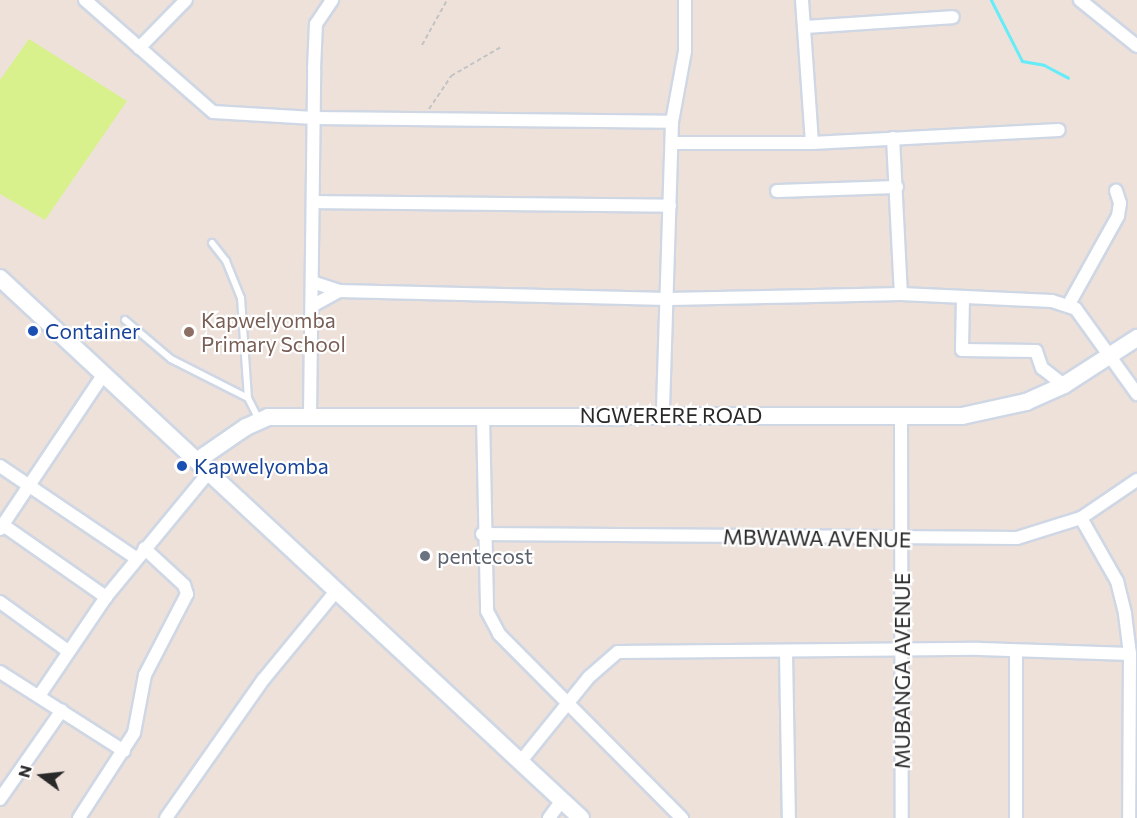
<!DOCTYPE html>
<style>
body{margin:0}
#map{position:relative;width:1137px;height:818px;overflow:hidden;background:#ede1da;font-family:Commissioner,sans-serif}
div>[style]{position:absolute}
.pitch>*{inset:0;background:#d8f18c}
.stream>*{height:3px;margin:-1.5px;padding:0 1.5px;transform-origin:1.5px;border-radius:1.5px;background:#64ecf8}
.path>*{height:2px;margin-top:-1px;transform-origin:0;background:repeating-linear-gradient(90deg,#c3c3c3 0 4.5px,transparent 0 7.5px)}
.roads{filter:drop-shadow(2px 0 #cfd7e4) drop-shadow(-2px 0 #cfd7e4) drop-shadow(0 2px #cfd7e4) drop-shadow(0 -2px #cfd7e4)}
.lane>*{height:6px;margin:-3px;padding:0 3px;transform-origin:3px;border-radius:3px;background:#fff}
.street>*{height:12px;margin:-6px;padding:0 6px;transform-origin:6px;border-radius:6px;background:#fff}
.secondary>*{height:16px;margin:-8px;padding:0 8px;transform-origin:8px;border-radius:8px;background:#fff}
.dots>*{width:16px;height:16px;translate:-50% -50%;box-sizing:border-box;border:3px solid #fff;border-radius:50%}
span{translate:-50% -50%;white-space:nowrap;text-align:center;line-height:1.15;-webkit-text-stroke:4.5px #fff;paint-order:stroke}
.education-label{font-size:21px;color:#785e54}
.left{translate:0 -50%;text-align:left}
.transit-label{font-size:21px;color:#164399}
.street-label{font-size:21px;color:#292929}
.worship-label{font-size:21px;color:#5b616d}
.north{position:absolute;left:12px;top:746px;width:60px;height:60px;-webkit-text-stroke:4px #fff;paint-order:stroke;rotate:285deg;font-size:16px;font-weight:700;line-height:24px;text-align:center;color:#292929}
.north::after{content:'';display:block;margin:auto;width:21px;height:27px;background:#292929;clip-path:polygon(50% 0,100% 100%,50% 72%,0 100%)}
</style>
<div id="map">
<div class="pitch">
<div style="clip-path:polygon(29px 39px,127px 101px,45px 220px,0 194px,0 80px)"></div>
</div>
<div class="stream">
<div style="left:991px;top:0;width:68px;rotate:63.1deg"></div>
<div style="left:1022px;top:61px;width:22px;rotate:10deg"></div>
<div style="left:1044px;top:65px;width:27px;rotate:28deg"></div>
</div>
<div class="path">
<div style="left:422px;top:45px;width:51px;rotate:-60.9deg"></div>
<div style="left:429px;top:109px;width:40px;rotate:-56deg"></div>
<div style="left:451px;top:76px;width:58px;rotate:-30.1deg"></div>
</div>
<div class="roads">
<div class="lane">
<div style="left:212px;top:243px;width:23px;rotate:52deg"></div>
<div style="left:226px;top:261px;width:40px;rotate:68deg"></div>
<div style="left:241px;top:298px;width:100px;rotate:86deg"></div>
<div style="left:248px;top:398px;width:25px;rotate:63deg"></div>
<div style="left:125px;top:320px;width:60px;rotate:40.3deg"></div>
<div style="left:171px;top:359px;width:86px;rotate:26.9deg"></div>
</div>
<div class="street">
<div style="left:85px;top:0;width:170px;rotate:41.2deg"></div>
<div style="left:213px;top:112px;width:101px;rotate:3.4deg"></div>
<div style="left:314px;top:118px;width:358px;rotate:0.6deg"></div>
<div style="left:672px;top:122px;width:293px;rotate:91.8deg"></div>
<div style="left:802px;top:0;width:143px;rotate:86deg"></div>
<div style="left:1080px;top:0;width:73px;rotate:38.9deg"></div>
<div style="left:804px;top:27px;width:149px;rotate:-3.8deg"></div>
<div style="left:139px;top:48px;width:67px;rotate:-45.6deg"></div>
<div style="left:672px;top:122px;width:72px;rotate:-79.6deg"></div>
<div style="left:685px;top:51px;width:51px;rotate:-90deg"></div>
<div style="left:893px;top:138px;width:156px;rotate:87.1deg"></div>
<div style="left:672px;top:143px;width:140px"></div>
<div style="left:812px;top:143px;width:247px;rotate:-3deg"></div>
<div style="left:777px;top:191px;width:120px;rotate:-1.9deg"></div>
<div style="left:314px;top:202px;width:356px;rotate:0.6deg"></div>
<div style="left:312px;top:282px;width:28px;rotate:18deg"></div>
<div style="left:339px;top:291px;width:329px;rotate:1.4deg"></div>
<div style="left:668px;top:299px;width:233px;rotate:-1.2deg"></div>
<div style="left:901px;top:294px;width:151px;rotate:2.7deg"></div>
<div style="left:1052px;top:301px;width:25px;rotate:18deg"></div>
<div style="left:1076px;top:309px;width:105px;rotate:54.3deg"></div>
<div style="left:963px;top:297px;width:53px;rotate:91.1deg"></div>
<div style="left:962px;top:350px;width:74px;rotate:0.8deg"></div>
<div style="left:1036px;top:351px;width:18px;rotate:71deg"></div>
<div style="left:1042px;top:368px;width:28px;rotate:38deg"></div>
<div style="left:1069px;top:304px;width:101px;rotate:-60.9deg"></div>
<div style="left:1118px;top:216px;width:13px;rotate:-81deg"></div>
<div style="left:1120px;top:203px;width:13px;rotate:-108deg"></div>
<div style="left:312px;top:306px;width:31px;rotate:-29deg"></div>
<div style="left:310px;top:415px;width:346px;rotate:-89.3deg"></div>
<div style="left:314px;top:69px;width:45px;rotate:-87.5deg"></div>
<div style="left:316px;top:24px;width:29px;rotate:-56deg"></div>
<div style="left:483px;top:415px;width:196px;rotate:88.8deg"></div>
<div style="left:487px;top:611px;width:26px;rotate:62deg"></div>
<div style="left:499px;top:634px;width:260px;rotate:45.2deg"></div>
<div style="left:901px;top:416px;width:402px;rotate:89.9deg"></div>
<div style="left:0;top:466px;width:164px;rotate:34.1deg"></div>
<div style="left:1081px;top:518px;width:73px;rotate:60.3deg"></div>
<div style="left:1117px;top:581px;width:34px;rotate:76deg"></div>
<div style="left:1125px;top:614px;width:40px;rotate:82.9deg"></div>
<div style="left:1130px;top:654px;width:164px;rotate:90.3deg"></div>
<div style="left:3px;top:525px;width:126px;rotate:35deg"></div>
<div style="left:0;top:529px;width:185px;rotate:-56.2deg"></div>
<div style="left:482px;top:534px;width:535px;rotate:0.43deg"></div>
<div style="left:1017px;top:538px;width:67px;rotate:-17.4deg"></div>
<div style="left:1081px;top:518px;width:68px;rotate:-34.2deg"></div>
<div style="left:0;top:602px;width:84px;rotate:35.8deg"></div>
<div style="left:786px;top:653px;width:165px;rotate:89deg"></div>
<div style="left:1016px;top:653px;width:165px;rotate:90deg"></div>
<div style="left:0;top:672px;width:147px;rotate:32.5deg"></div>
<div style="left:39px;top:696px;width:120px;rotate:-55.9deg"></div>
<div style="left:106px;top:597px;width:163px;rotate:-50.5deg"></div>
<div style="left:521px;top:761px;width:108px;rotate:-51deg"></div>
<div style="left:589px;top:677px;width:38px;rotate:-41deg"></div>
<div style="left:618px;top:652px;width:362px;rotate:-0.5deg"></div>
<div style="left:980px;top:649px;width:150px;rotate:1.9deg"></div>
<div style="left:0;top:799px;width:108px;rotate:-55.1deg"></div>
<div style="left:79px;top:818px;width:101px;rotate:-57.1deg"></div>
<div style="left:134px;top:733px;width:59px;rotate:-79.3deg"></div>
<div style="left:145px;top:675px;width:91px;rotate:-62.6deg"></div>
<div style="left:187px;top:594px;width:9px;rotate:-108deg"></div>
<div style="left:184px;top:585px;width:54px;rotate:-137.2deg"></div>
<div style="left:166px;top:818px;width:169px;rotate:-54.9deg"></div>
<div style="left:263px;top:680px;width:117px;rotate:-50.6deg"></div>
<div style="left:549px;top:818px;width:22px;rotate:-54deg"></div>
</div>
<div class="secondary">
<div style="left:0;top:278px;width:793px;rotate:42.91deg"></div>
<div style="left:198px;top:460px;width:58px;rotate:-34.5deg"></div>
<div style="left:246px;top:427px;width:24px;rotate:-24deg"></div>
<div style="left:268px;top:417px;width:694px;rotate:-0.08deg"></div>
<div style="left:962px;top:416px;width:66px;rotate:-12.3deg"></div>
<div style="left:1026px;top:402px;width:42px;rotate:-24.1deg"></div>
<div style="left:1064px;top:385px;width:87px;rotate:-32.8deg"></div>
</div>
</div>
<div class="dots">
<div style="left:33px;top:331px;background:#1a4fb4"></div>
<div style="left:189px;top:332px;background:#8d6e63"></div>
<div style="left:182px;top:466px;background:#1a4fb4"></div>
<div style="left:425px;top:556px;background:#6b7280"></div>
</div>
<div class="education-label">
<span class="left" style="left:201px;top:332px">Kapwelyomba<br>Primary School</span>
</div>
<div class="transit-label">
<span class="left" style="left:45px;top:331px">Container</span>
<span class="left" style="left:194px;top:466px">Kapwelyomba</span>
</div>
<div class="street-label">
<span style="left:671px;top:415px">NGWERERE ROAD</span>
<span style="left:817px;top:538px;rotate:1deg">MBWAWA AVENUE</span>
<span style="left:902px;top:671px;rotate:-90deg">MUBANGA AVENUE</span>
</div>
<div class="worship-label">
<span class="left" style="left:437px;top:556px">pentecost</span>
</div>
<div class="north">N</div>
</div>
